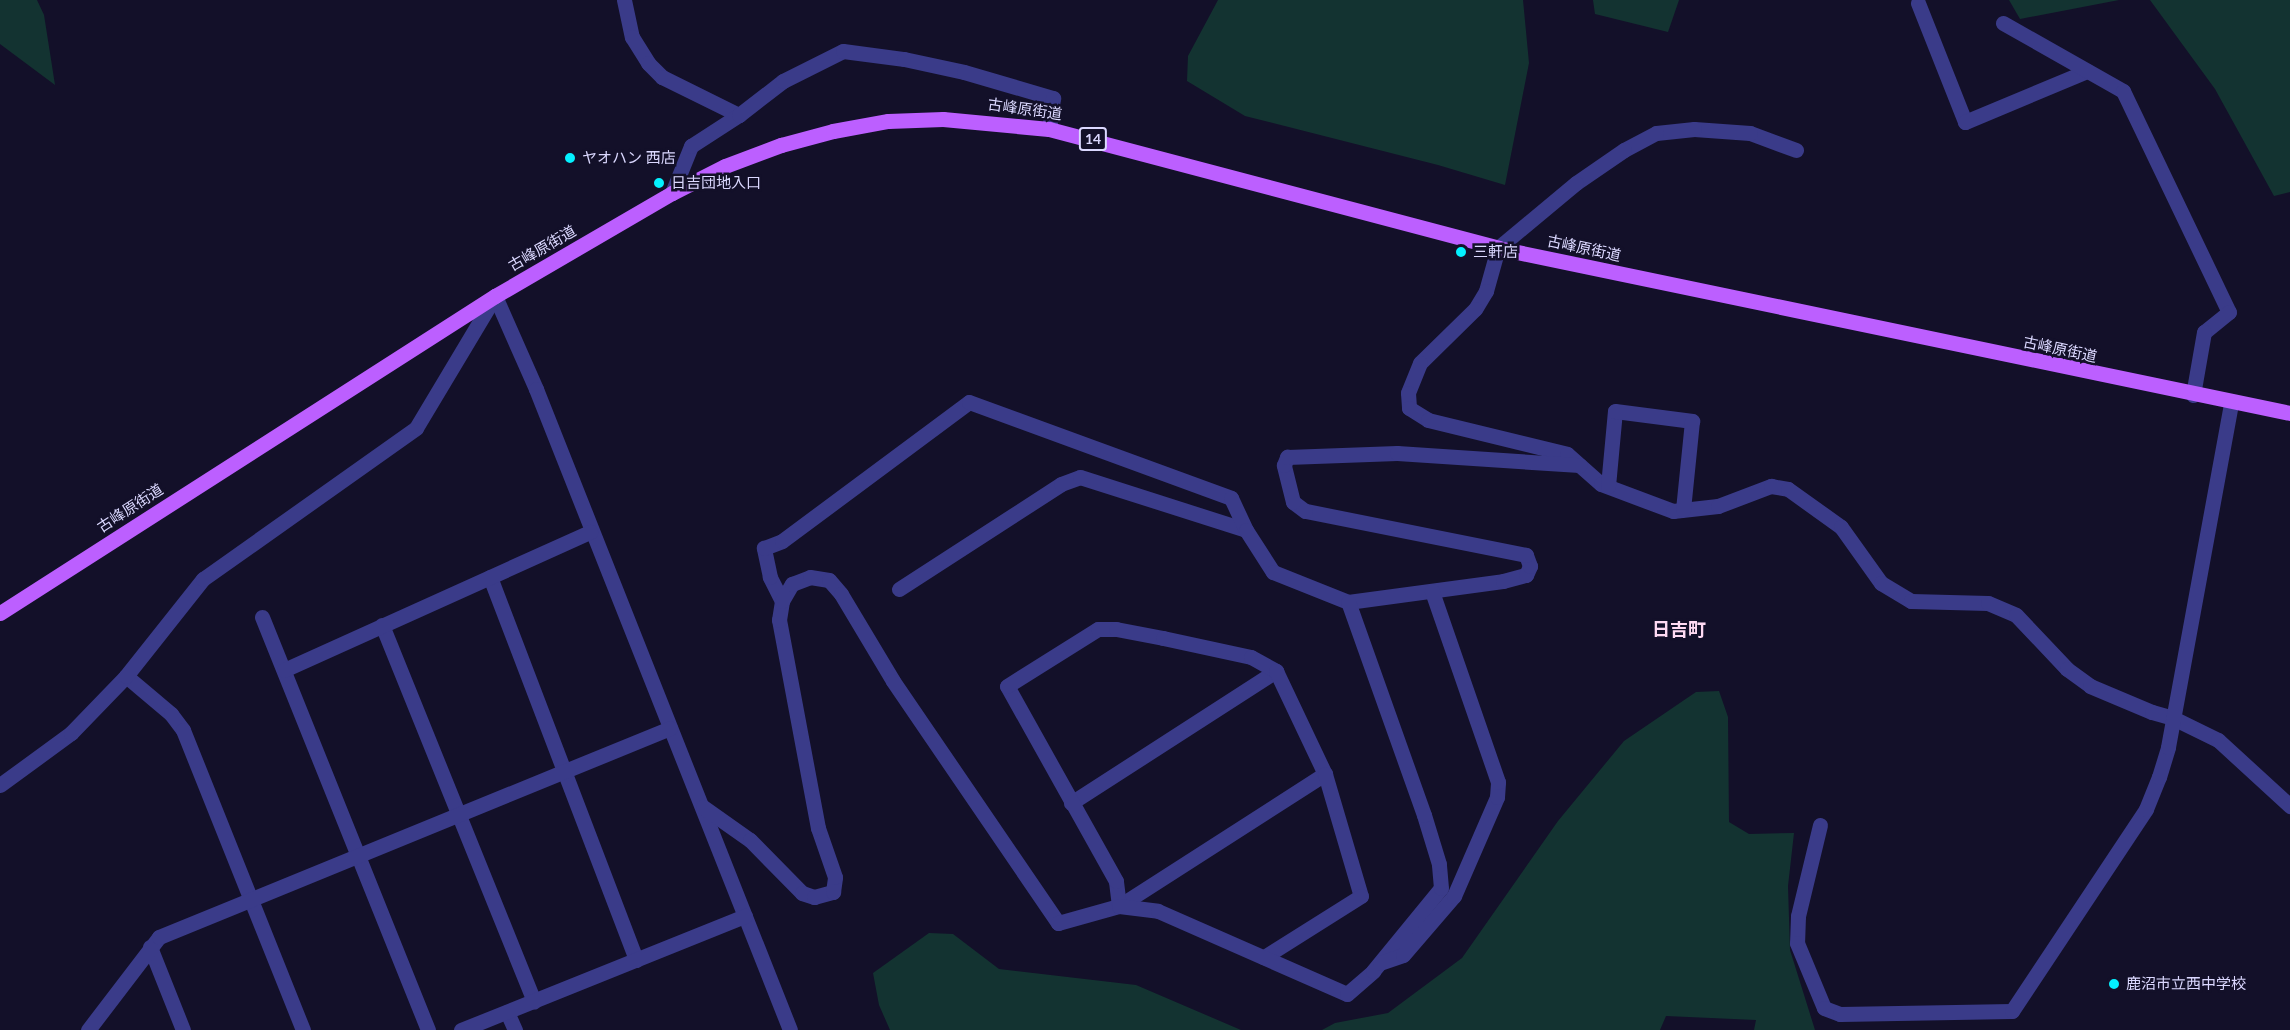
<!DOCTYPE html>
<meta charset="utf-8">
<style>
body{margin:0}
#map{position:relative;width:2290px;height:1030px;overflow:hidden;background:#131029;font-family:Lato,"Noto Sans JP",sans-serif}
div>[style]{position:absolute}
.green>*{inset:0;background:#133331}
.minor>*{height:15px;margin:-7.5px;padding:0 7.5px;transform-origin:7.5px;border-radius:7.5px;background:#3a3b89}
.primary>*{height:15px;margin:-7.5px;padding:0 7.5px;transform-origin:7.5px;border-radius:7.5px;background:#bc5fff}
.dots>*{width:16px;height:16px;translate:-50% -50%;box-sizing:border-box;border:3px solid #131029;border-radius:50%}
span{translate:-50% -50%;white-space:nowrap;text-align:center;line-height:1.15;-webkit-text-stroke:5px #131029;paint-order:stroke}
.shield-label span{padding:2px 4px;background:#131029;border:2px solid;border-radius:4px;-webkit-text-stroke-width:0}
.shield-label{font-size:14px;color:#dbd8ff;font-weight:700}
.street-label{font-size:15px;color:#dbd8ff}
.poi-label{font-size:15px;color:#dbd8ff}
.left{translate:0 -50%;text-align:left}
.quarter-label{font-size:18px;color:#ffdaf3;font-weight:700}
</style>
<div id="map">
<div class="green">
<div style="clip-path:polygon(0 0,37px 0,44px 15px,55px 85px,0 44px)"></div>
<div style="clip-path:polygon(1218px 0,1523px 0,1529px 63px,1505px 185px,1438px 165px,1245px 116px,1187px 81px,1188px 56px)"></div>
<div style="clip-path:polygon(1593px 0,1679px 0,1668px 32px,1595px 14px)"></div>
<div style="clip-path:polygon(2009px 0,2119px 0,2020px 19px)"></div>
<div style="clip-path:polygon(2150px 0,2290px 0,2290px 192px,2274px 196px,2215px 89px)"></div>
<div style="clip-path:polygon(1719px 691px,1728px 717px,1729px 822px,1749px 834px,1794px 833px,1788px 886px,1790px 950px,1815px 1030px,1754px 1030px,1756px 1020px,1666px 1016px,1660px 1030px,1322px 1030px,1335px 1023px,1388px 1013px,1462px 958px,1558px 821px,1624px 741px,1696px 692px)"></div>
<div style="clip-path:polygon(929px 933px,953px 934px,999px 969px,1136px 985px,1241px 1030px,890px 1030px,879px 1005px,873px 973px)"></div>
</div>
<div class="minor">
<div style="left:624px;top:0;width:38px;rotate:78deg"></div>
<div style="left:632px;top:37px;width:31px;rotate:58deg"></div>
<div style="left:648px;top:63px;width:20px;rotate:45deg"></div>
<div style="left:662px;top:77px;width:86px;rotate:26.3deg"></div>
<div style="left:1918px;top:3px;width:128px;rotate:68.4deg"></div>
<div style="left:1965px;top:122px;width:132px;rotate:-22.7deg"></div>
<div style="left:2003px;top:23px;width:138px;rotate:29.5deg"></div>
<div style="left:2123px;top:91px;width:245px;rotate:64.4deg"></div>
<div style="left:2229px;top:312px;width:32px;rotate:141deg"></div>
<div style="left:2204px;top:332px;width:64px;rotate:99.9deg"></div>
<div style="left:1796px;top:150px;width:49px;rotate:-159.7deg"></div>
<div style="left:1750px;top:133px;width:56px;rotate:-175.9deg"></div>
<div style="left:1694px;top:129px;width:38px;rotate:174deg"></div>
<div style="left:1656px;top:133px;width:36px;rotate:152deg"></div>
<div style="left:1624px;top:150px;width:58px;rotate:145.5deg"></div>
<div style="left:1576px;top:183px;width:102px;rotate:140.2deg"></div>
<div style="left:1498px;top:248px;width:45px;rotate:105.6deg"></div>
<div style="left:1486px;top:291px;width:21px;rotate:121deg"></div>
<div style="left:1475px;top:309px;width:77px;rotate:135.5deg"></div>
<div style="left:1420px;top:363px;width:32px;rotate:112deg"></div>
<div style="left:1408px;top:393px;width:15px;rotate:86deg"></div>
<div style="left:1409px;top:408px;width:22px;rotate:32deg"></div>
<div style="left:1428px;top:420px;width:143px;rotate:13.7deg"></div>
<div style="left:1567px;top:454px;width:45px;rotate:41.4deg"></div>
<div style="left:1601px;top:484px;width:77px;rotate:20.6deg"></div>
<div style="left:1673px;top:511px;width:45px;rotate:-6.3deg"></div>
<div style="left:1718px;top:506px;width:57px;rotate:-20.7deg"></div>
<div style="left:1771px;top:486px;width:17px;rotate:10deg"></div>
<div style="left:1788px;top:489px;width:65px;rotate:35.6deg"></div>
<div style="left:1841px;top:527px;width:69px;rotate:54.5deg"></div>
<div style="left:1881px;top:583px;width:35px;rotate:31deg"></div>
<div style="left:1911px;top:601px;width:77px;rotate:1.5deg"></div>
<div style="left:1988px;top:603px;width:30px;rotate:23deg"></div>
<div style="left:2016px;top:615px;width:74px;rotate:46.6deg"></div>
<div style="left:2067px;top:669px;width:29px;rotate:36deg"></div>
<div style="left:2090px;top:686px;width:67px;rotate:22.8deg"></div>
<div style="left:2152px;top:712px;width:22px;rotate:16deg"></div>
<div style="left:2173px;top:718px;width:50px;rotate:26.1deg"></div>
<div style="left:2218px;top:740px;width:98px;rotate:42.5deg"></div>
<div style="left:672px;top:193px;width:51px;rotate:-68deg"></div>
<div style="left:691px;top:146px;width:57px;rotate:-32.9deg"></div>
<div style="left:739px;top:115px;width:56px;rotate:-37.7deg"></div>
<div style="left:783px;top:81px;width:67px;rotate:-26.6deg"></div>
<div style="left:843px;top:51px;width:62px;rotate:7.5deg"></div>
<div style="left:904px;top:59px;width:61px;rotate:12.2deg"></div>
<div style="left:964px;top:72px;width:93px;rotate:16.3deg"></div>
<div style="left:1053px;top:98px;width:31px;rotate:97deg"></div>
<div style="left:495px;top:296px;width:102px;rotate:66.2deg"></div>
<div style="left:536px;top:389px;width:689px;rotate:68.38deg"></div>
<div style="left:1608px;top:486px;width:75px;rotate:-84.7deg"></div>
<div style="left:1615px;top:411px;width:78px;rotate:7.4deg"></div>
<div style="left:1692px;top:421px;width:89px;rotate:95.8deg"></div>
<div style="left:490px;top:577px;width:410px;rotate:69.1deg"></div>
<div style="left:899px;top:589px;width:193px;rotate:-32.9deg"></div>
<div style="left:1061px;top:484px;width:20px;rotate:-20deg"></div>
<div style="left:1080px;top:477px;width:174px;rotate:17.7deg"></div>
<div style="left:782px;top:601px;width:27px;rotate:-117deg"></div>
<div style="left:770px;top:577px;width:30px;rotate:-102deg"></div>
<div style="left:764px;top:548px;width:19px;rotate:-21deg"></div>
<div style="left:782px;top:541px;width:233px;rotate:-36.6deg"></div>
<div style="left:969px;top:402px;width:279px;rotate:20.1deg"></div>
<div style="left:1231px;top:498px;width:35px;rotate:65deg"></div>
<div style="left:1246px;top:530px;width:50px;rotate:57.3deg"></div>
<div style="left:1273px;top:572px;width:81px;rotate:21.8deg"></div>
<div style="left:1348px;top:602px;width:156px;rotate:-7.7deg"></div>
<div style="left:1503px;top:581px;width:24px;rotate:-15deg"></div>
<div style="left:1526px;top:575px;width:10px;rotate:-66deg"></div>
<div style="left:1530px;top:566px;width:12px;rotate:-110deg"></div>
<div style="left:1526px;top:555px;width:225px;rotate:-168.7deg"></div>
<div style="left:1305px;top:511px;width:15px;rotate:-143deg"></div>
<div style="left:1293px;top:502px;width:38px;rotate:-104deg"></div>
<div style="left:1284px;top:465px;width:9px;rotate:-69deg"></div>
<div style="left:1287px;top:457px;width:110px;rotate:-2.1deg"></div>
<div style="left:1397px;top:453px;width:183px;rotate:3.8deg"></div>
<div style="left:262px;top:617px;width:445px;rotate:68.1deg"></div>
<div style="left:382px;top:625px;width:406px;rotate:68deg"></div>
<div style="left:284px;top:670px;width:336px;rotate:-24.3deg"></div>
<div style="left:126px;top:676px;width:59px;rotate:40.2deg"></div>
<div style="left:171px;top:714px;width:20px;rotate:53deg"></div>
<div style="left:183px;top:730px;width:323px;rotate:68.2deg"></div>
<div style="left:0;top:785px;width:88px;rotate:-36.2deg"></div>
<div style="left:71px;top:733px;width:79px;rotate:-46deg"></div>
<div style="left:126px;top:676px;width:124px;rotate:-51.6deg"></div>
<div style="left:203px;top:579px;width:261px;rotate:-35.3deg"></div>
<div style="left:416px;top:428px;width:154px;rotate:-59.1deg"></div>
<div style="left:1071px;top:803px;width:244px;rotate:-32.8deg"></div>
<div style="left:703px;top:807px;width:57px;rotate:35.1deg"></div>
<div style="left:750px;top:840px;width:74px;rotate:45.5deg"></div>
<div style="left:802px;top:893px;width:13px;rotate:18deg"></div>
<div style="left:814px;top:897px;width:20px;rotate:-15deg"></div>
<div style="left:833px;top:892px;width:15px;rotate:-82deg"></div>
<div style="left:835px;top:877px;width:52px;rotate:-109.1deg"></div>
<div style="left:818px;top:828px;width:212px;rotate:-100.6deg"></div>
<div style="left:779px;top:620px;width:19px;rotate:-81deg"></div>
<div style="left:782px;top:601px;width:20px;rotate:-60deg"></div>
<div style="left:792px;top:584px;width:19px;rotate:-21deg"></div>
<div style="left:810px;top:577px;width:19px;rotate:9deg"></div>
<div style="left:829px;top:580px;width:18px;rotate:49deg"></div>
<div style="left:841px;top:594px;width:101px;rotate:59.1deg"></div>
<div style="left:893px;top:681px;width:293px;rotate:55.7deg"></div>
<div style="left:1058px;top:923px;width:63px;rotate:-15.6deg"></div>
<div style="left:1119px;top:906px;width:245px;rotate:-32.7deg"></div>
<div style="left:1820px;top:825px;width:94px;rotate:103.6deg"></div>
<div style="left:1798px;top:916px;width:27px;rotate:92deg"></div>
<div style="left:1797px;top:943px;width:70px;rotate:67.4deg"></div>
<div style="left:1824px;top:1008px;width:17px;rotate:21deg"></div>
<div style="left:1840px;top:1014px;width:172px;rotate:-1deg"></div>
<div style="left:2012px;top:1011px;width:242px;rotate:-56.4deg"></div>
<div style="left:2146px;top:809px;width:35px;rotate:-68deg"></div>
<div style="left:2159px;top:777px;width:31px;rotate:-73deg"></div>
<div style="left:2168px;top:747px;width:350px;rotate:-79.6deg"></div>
<div style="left:1119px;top:906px;width:25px;rotate:-97deg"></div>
<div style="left:1116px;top:881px;width:223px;rotate:-119.2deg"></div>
<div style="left:1007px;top:686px;width:107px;rotate:-32.1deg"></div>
<div style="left:1098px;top:629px;width:18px"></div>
<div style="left:1116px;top:629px;width:48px;rotate:10.8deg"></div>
<div style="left:1163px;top:638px;width:90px;rotate:12.2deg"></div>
<div style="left:1251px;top:657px;width:29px;rotate:29deg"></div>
<div style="left:1276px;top:671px;width:114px;rotate:64.6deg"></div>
<div style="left:1325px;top:774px;width:127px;rotate:73.6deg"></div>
<div style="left:1361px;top:896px;width:115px;rotate:147.8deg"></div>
<div style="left:1119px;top:906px;width:39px;rotate:7deg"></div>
<div style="left:1158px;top:911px;width:206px;rotate:23.7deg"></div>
<div style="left:1347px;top:994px;width:35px;rotate:-41deg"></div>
<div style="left:1373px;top:971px;width:107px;rotate:-50.7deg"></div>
<div style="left:1441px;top:888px;width:24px;rotate:-95deg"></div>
<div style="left:1439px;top:864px;width:51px;rotate:-107deg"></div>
<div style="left:1424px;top:815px;width:226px;rotate:-109.6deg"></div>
<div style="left:150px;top:947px;width:89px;rotate:68.3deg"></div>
<div style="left:1380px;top:963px;width:24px;rotate:-19deg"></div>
<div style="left:1403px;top:955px;width:78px;rotate:-49.2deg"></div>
<div style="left:1454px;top:896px;width:108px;rotate:-66.5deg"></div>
<div style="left:1497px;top:797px;width:15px;rotate:-86deg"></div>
<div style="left:1498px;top:782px;width:202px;rotate:-109.1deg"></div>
<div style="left:507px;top:1012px;width:20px;rotate:66deg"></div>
<div style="left:88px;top:1030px;width:117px;rotate:-52.6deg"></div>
<div style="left:159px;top:937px;width:552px;rotate:-22.24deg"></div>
<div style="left:461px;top:1030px;width:306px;rotate:-21.9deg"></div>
</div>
<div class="primary">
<div style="left:0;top:613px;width:588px;rotate:-32.64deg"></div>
<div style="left:495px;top:296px;width:205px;rotate:-30.2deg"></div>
<div style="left:672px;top:193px;width:59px;rotate:-27deg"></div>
<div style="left:725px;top:166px;width:60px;rotate:-20.6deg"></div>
<div style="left:781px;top:145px;width:54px;rotate:-15.1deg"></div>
<div style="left:833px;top:131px;width:56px;rotate:-10.3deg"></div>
<div style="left:888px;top:121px;width:55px;rotate:-2.1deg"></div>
<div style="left:943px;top:119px;width:106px;rotate:5.4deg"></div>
<div style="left:1049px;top:129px;width:465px;rotate:14.8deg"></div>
<div style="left:1498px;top:248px;width:809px;rotate:11.77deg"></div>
</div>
<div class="dots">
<div style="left:570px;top:158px;background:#04f1ff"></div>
<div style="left:659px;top:183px;background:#04f1ff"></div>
<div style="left:1461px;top:252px;background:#04f1ff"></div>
<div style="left:2114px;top:984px;background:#04f1ff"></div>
</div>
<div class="shield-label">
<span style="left:1093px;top:139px">14</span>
</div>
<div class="street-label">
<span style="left:1025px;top:109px;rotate:8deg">古峰原街道</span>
<span style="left:542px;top:248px;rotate:-30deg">古峰原街道</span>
<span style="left:1584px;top:248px;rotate:12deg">古峰原街道</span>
<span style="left:2060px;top:349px;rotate:12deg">古峰原街道</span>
<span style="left:130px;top:508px;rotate:-33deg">古峰原街道</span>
</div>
<div class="poi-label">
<span class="left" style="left:582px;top:158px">ヤオハン 西店</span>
<span class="left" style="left:671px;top:183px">日吉団地入口</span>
<span class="left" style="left:1473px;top:252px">三軒店</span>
<span class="left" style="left:2126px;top:984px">鹿沼市立西中学校</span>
</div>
<div class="quarter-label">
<span style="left:1679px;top:629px">日吉町</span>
</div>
</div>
